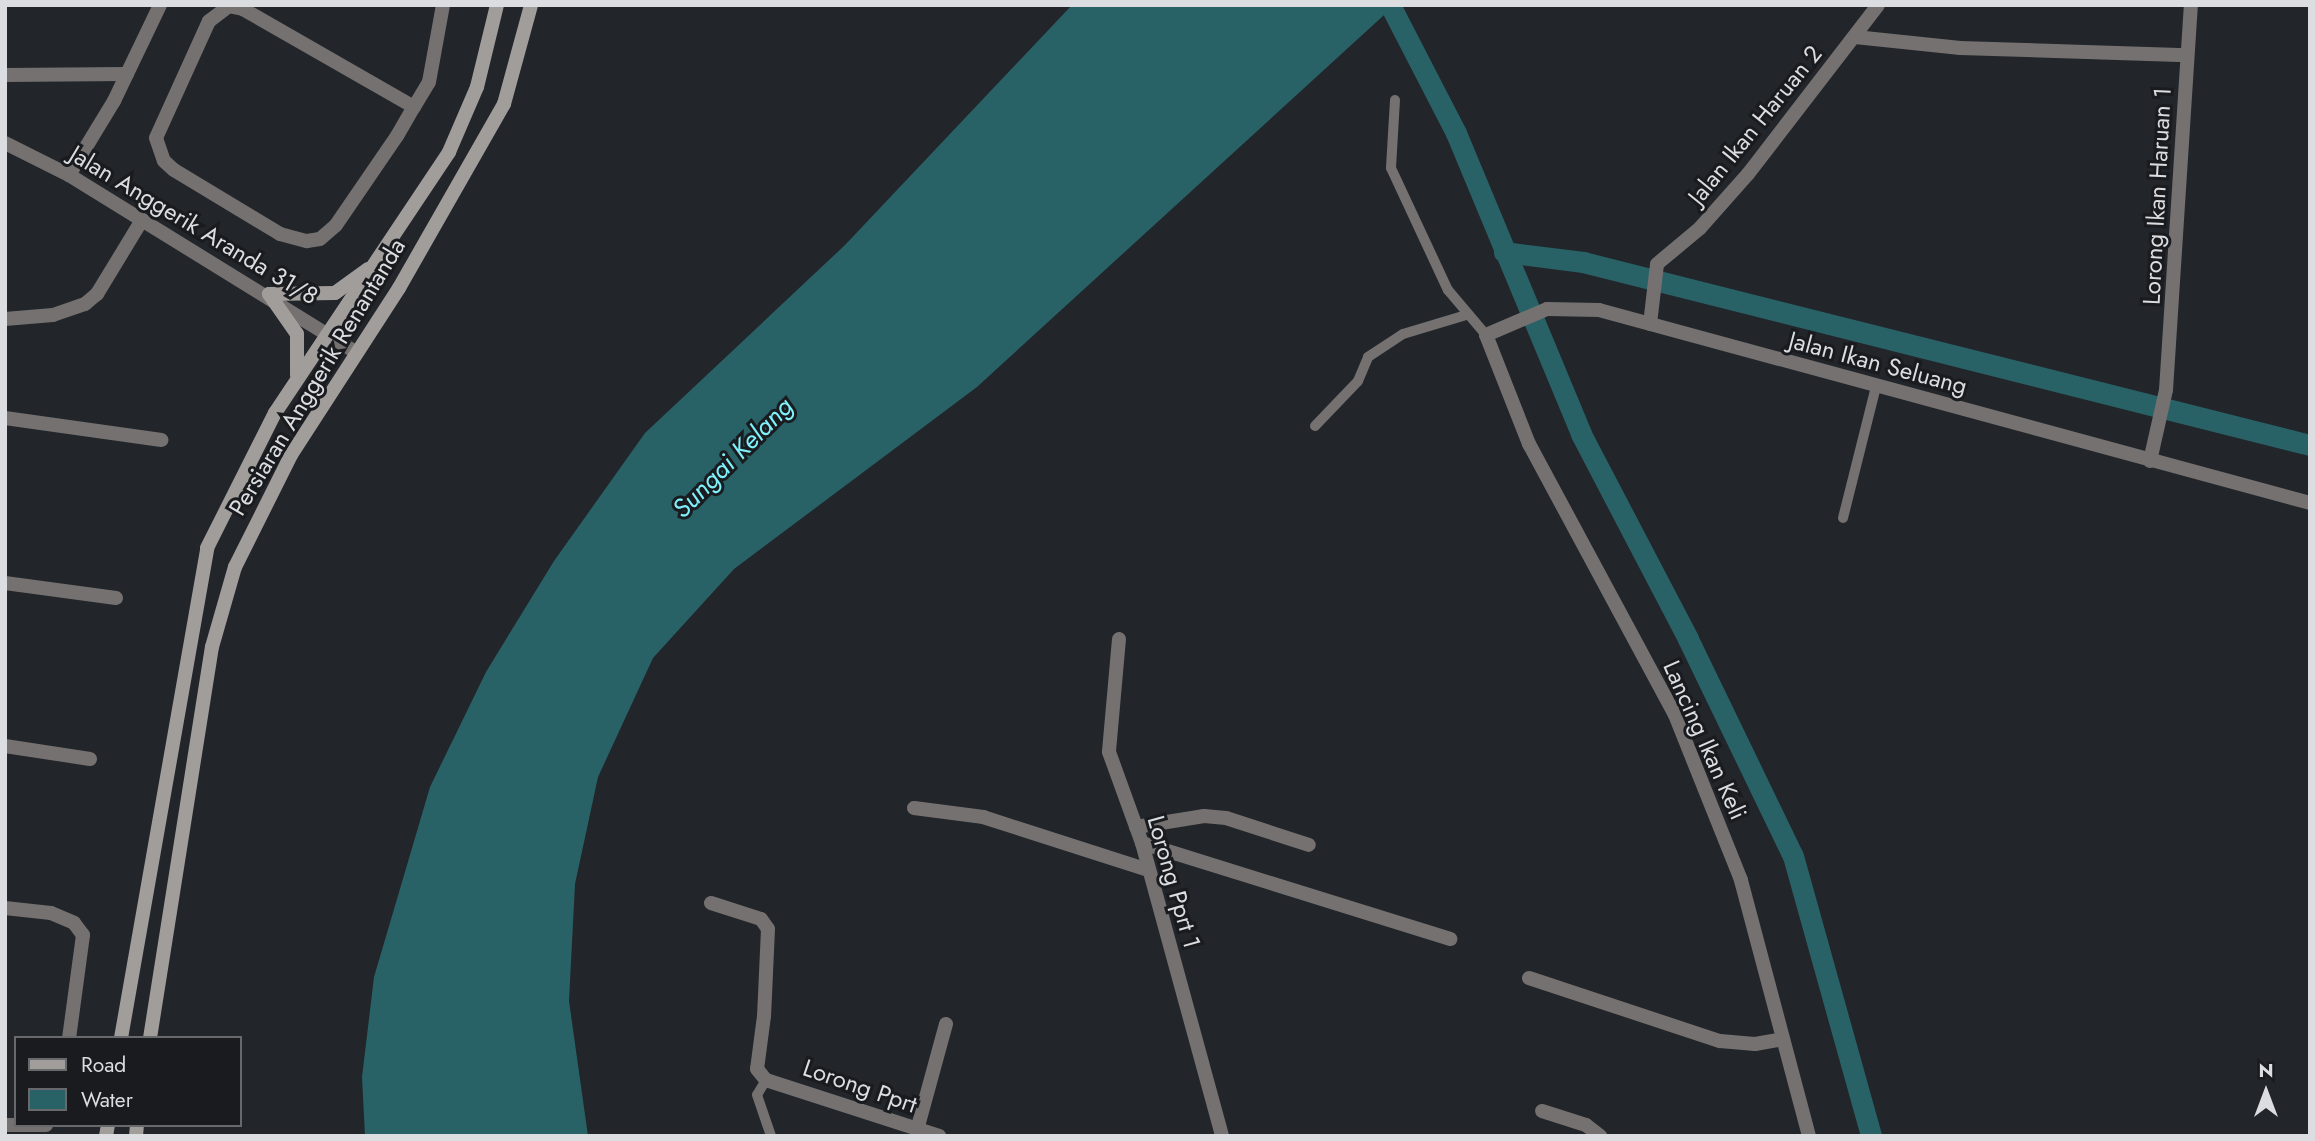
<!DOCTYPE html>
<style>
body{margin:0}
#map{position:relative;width:2315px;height:1141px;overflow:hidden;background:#222529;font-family:Jost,sans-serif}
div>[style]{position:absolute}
.water>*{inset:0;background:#286267}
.canal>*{height:21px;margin:-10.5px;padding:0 10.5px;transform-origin:10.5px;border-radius:10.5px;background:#286267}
.service>*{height:10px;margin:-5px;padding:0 5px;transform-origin:5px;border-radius:5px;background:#747170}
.minor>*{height:14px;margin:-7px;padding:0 7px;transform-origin:7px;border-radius:7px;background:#747170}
.secondary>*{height:14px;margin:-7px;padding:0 7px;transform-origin:7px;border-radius:7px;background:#a19d9b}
span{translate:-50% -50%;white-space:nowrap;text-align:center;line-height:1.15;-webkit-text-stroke:6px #191b1f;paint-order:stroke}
.street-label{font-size:24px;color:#dbdde0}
.water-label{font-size:26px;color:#7ff1fb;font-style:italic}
.frame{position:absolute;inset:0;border:7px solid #dbdde0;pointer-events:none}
.legend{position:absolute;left:14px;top:1036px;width:228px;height:91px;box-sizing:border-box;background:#191b1f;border:2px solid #67696c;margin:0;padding:9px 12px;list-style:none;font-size:21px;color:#dbdde0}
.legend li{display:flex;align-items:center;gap:14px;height:35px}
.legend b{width:35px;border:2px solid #67696c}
.north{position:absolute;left:2231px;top:1057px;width:70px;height:70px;-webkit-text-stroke:5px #191b1f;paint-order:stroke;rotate:0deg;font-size:19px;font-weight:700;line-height:28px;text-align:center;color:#dbdde0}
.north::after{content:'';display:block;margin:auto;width:24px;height:32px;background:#dbdde0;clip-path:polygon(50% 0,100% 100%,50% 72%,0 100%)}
</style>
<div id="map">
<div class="water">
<div style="clip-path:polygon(1072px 5px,1395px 5px,977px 387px,734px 569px,653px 658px,598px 777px,575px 884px,569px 1001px,588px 1136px,365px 1136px,362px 1077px,374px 977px,430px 787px,486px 672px,554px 561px,645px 433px,845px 245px)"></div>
</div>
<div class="canal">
<div style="left:1390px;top:5px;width:144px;rotate:62.7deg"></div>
<div style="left:1456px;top:133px;width:326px;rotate:67.4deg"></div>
<div style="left:1581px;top:434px;width:231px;rotate:62.4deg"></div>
<div style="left:1688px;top:639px;width:241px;rotate:64.2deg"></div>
<div style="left:1793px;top:856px;width:291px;rotate:74.4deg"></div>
<div style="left:1504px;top:252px;width:80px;rotate:7.2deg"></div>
<div style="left:1583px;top:262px;width:750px;rotate:14.13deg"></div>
</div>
<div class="service">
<div style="left:1395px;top:100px;width:68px;rotate:93.4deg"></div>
<div style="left:1391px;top:168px;width:135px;rotate:65deg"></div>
<div style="left:1448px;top:290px;width:59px;rotate:49.8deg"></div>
<div style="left:1315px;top:426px;width:62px;rotate:-46.3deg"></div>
<div style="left:1358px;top:381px;width:26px;rotate:-67deg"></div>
<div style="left:1368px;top:357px;width:42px;rotate:-33.3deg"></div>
<div style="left:1403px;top:334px;width:66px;rotate:-16.8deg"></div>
<div style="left:1843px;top:518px;width:135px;rotate:-75.9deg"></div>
<div style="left:766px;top:1080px;width:17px;rotate:121deg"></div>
<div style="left:757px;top:1095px;width:43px;rotate:71.1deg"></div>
</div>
<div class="minor">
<div style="left:1855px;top:37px;width:106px;rotate:6deg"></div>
<div style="left:1960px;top:48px;width:227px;rotate:1.8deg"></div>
<div style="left:5px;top:75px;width:122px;rotate:-0.5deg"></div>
<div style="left:414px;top:107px;width:197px;rotate:-150.2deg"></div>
<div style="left:243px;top:9px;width:14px;rotate:-168deg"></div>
<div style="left:229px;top:6px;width:25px;rotate:143deg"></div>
<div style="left:209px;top:21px;width:128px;rotate:114.4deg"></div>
<div style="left:156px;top:138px;width:24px;rotate:71deg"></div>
<div style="left:164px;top:161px;width:13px;rotate:42deg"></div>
<div style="left:174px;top:170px;width:124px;rotate:31.1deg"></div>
<div style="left:280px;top:234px;width:28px;rotate:15deg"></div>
<div style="left:307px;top:241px;width:13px;rotate:-9deg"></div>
<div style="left:320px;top:239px;width:21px;rotate:-41deg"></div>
<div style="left:336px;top:225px;width:108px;rotate:-55.6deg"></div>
<div style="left:397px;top:136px;width:34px;rotate:-60deg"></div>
<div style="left:414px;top:107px;width:29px;rotate:-59deg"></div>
<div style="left:429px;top:82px;width:78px;rotate:-79.7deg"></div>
<div style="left:5px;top:143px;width:72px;rotate:26.6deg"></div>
<div style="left:69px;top:175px;width:337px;rotate:31.7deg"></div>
<div style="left:69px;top:175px;width:87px;rotate:-58.7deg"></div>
<div style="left:114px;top:101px;width:106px;rotate:-64.4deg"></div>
<div style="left:5px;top:319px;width:48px;rotate:-4.8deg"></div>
<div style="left:53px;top:315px;width:34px;rotate:-19deg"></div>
<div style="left:85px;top:304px;width:16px;rotate:-40deg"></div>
<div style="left:97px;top:294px;width:87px;rotate:-58.7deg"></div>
<div style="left:1650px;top:324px;width:60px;rotate:-83.3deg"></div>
<div style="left:1657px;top:264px;width:56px;rotate:-39.9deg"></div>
<div style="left:1700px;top:228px;width:72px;rotate:-48.4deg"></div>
<div style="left:1748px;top:174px;width:213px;rotate:-52.4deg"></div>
<div style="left:5px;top:418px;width:158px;rotate:8deg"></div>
<div style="left:2150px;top:461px;width:73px;rotate:-77.3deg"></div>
<div style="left:2166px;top:390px;width:386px;rotate:-86.3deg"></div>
<div style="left:5px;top:583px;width:112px;rotate:7.7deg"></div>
<div style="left:1119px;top:639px;width:113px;rotate:95.1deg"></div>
<div style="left:1109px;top:752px;width:97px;rotate:70.1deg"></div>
<div style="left:1142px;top:843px;width:304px;rotate:74.7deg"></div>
<div style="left:5px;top:746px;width:86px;rotate:8.7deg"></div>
<div style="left:914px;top:808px;width:70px;rotate:7.4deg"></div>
<div style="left:983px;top:817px;width:173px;rotate:17.8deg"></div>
<div style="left:1136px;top:827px;width:69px;rotate:-9.2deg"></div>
<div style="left:1204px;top:816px;width:22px;rotate:5deg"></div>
<div style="left:1226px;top:818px;width:87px;rotate:18deg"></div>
<div style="left:1142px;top:843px;width:323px;rotate:17.3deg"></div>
<div style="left:711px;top:903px;width:52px;rotate:17.7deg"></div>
<div style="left:761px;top:919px;width:12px;rotate:55deg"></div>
<div style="left:768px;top:929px;width:87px;rotate:92.6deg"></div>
<div style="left:764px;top:1016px;width:53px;rotate:97.5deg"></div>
<div style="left:757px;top:1069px;width:14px;rotate:51deg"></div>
<div style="left:766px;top:1080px;width:182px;rotate:17.9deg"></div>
<div style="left:5px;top:908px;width:46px;rotate:6.2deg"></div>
<div style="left:51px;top:913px;width:25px;rotate:23deg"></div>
<div style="left:74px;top:923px;width:15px;rotate:53deg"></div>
<div style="left:83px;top:935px;width:104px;rotate:97.7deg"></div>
<div style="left:1529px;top:978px;width:201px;rotate:18.3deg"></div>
<div style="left:1720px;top:1041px;width:35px;rotate:5deg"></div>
<div style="left:1755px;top:1044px;width:27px;rotate:-10deg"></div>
<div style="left:1542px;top:1111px;width:46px;rotate:17.7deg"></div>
<div style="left:1586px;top:1125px;width:18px;rotate:38deg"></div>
<div style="left:5px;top:1125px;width:41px"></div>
<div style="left:917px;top:1130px;width:110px;rotate:-74.7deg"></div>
<div style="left:1809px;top:1136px;width:265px;rotate:-104.9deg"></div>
<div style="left:1741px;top:880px;width:178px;rotate:-111.8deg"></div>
<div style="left:1675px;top:715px;width:308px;rotate:-118.3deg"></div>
<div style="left:1529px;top:444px;width:117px;rotate:-111.5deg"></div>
<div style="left:1486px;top:335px;width:66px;rotate:-23.1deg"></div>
<div style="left:1547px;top:309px;width:52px;rotate:1.1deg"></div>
<div style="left:1599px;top:310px;width:737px;rotate:15.19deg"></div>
</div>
<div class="secondary">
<div style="left:269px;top:294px;width:66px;rotate:-0.9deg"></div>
<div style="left:335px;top:293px;width:41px;rotate:-36deg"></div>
<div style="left:269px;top:294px;width:49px;rotate:55deg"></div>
<div style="left:297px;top:334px;width:41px;rotate:90deg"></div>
<div style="left:121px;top:1038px;width:497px;rotate:-80deg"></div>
<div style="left:207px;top:548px;width:151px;rotate:-63.3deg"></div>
<div style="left:275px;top:413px;width:314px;rotate:-56.3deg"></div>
<div style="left:449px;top:152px;width:71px;rotate:-66.7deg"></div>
<div style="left:477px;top:87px;width:84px;rotate:-76.3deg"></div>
<div style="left:150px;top:1038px;width:396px;rotate:-81deg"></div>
<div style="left:212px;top:647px;width:83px;rotate:-74deg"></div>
<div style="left:235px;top:567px;width:125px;rotate:-63.4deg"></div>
<div style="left:291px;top:455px;width:199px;rotate:-57.1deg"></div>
<div style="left:399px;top:288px;width:212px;rotate:-60.3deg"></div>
<div style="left:504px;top:104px;width:103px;rotate:-74.7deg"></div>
<div style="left:106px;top:1136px;width:11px;rotate:-80deg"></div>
<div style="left:136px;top:1136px;width:11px;rotate:-85deg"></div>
</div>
<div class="street-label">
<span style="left:1755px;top:125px;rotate:-51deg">Jalan Ikan Haruan 2</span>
<span style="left:2157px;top:196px;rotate:-87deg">Lorong Ikan Haruan 1</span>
<span style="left:194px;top:225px;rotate:31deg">Jalan Anggerik Aranda 31/8</span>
<span style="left:1878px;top:363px;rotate:15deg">Jalan Ikan Seluang</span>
<span style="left:317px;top:377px;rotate:-59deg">Persiaran Anggerik Renantanda</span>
<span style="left:1705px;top:740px;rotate:66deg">Lancing Ikan Keli</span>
<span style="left:1174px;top:882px;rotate:74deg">Lorong Pprt 1</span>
<span style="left:860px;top:1086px;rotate:19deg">Lorong Pprt</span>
</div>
<div class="water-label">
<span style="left:733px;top:458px;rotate:-45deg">Sungai Kelang</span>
</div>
<div class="frame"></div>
<ul class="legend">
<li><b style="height:9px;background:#a19d9b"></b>Road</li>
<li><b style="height:19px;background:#286267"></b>Water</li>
</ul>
<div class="north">N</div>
</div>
